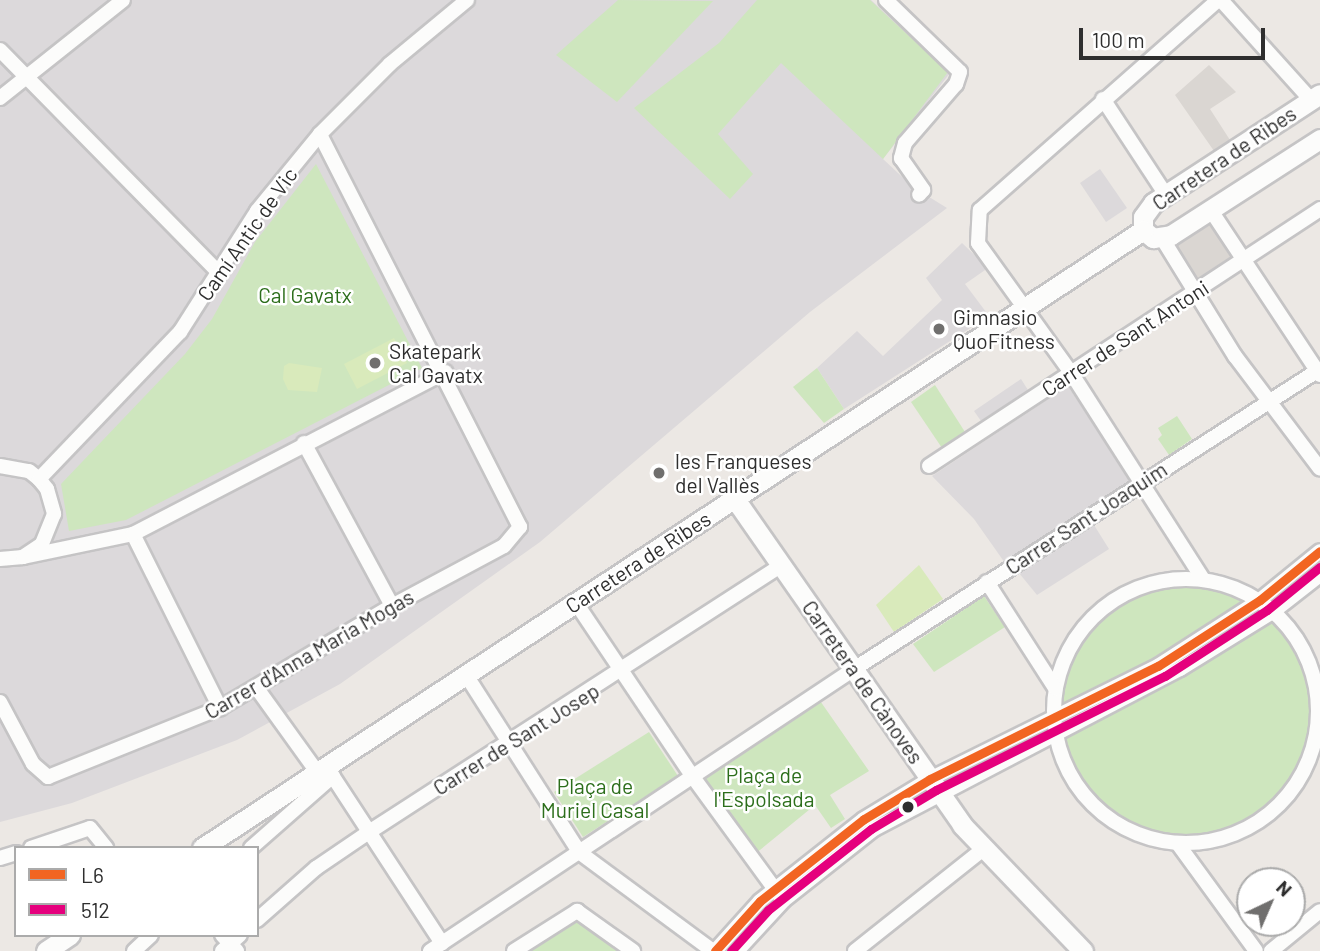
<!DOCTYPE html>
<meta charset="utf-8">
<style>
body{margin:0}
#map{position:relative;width:1320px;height:951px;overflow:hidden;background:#ece8e4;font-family:Barlow,sans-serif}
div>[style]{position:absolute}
.industrial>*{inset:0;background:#dcd9db}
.green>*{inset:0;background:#cee6be}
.round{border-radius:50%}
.pitch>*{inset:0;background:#d9eabb}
.plaza>*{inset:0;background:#dad6d2}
.roads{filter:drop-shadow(2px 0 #c5c4c5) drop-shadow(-2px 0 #c5c4c5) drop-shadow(0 2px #c5c4c5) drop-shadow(0 -2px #c5c4c5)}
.street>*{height:14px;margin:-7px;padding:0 7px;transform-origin:7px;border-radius:7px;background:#fcfcfb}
.street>.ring{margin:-7px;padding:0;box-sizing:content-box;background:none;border:14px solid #fcfcfb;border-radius:50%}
.secondary>*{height:19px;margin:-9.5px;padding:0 9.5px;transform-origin:9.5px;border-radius:9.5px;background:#fcfcfb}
.bus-1>*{height:9px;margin:-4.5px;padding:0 4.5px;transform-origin:4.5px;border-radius:4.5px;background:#f26522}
.bus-2>*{height:9px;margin:-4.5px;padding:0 4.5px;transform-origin:4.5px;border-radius:4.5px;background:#e5007d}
.dots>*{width:19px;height:19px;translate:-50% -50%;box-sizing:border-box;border:4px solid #fff;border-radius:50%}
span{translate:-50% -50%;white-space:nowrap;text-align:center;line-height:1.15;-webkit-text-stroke:5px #fff;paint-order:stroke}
.street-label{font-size:21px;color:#2e2e2e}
.park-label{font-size:21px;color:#2c6e1b}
.poi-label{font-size:21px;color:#2e2e2e}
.left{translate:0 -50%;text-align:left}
.legend{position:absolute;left:14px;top:846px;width:245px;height:91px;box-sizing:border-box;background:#fff;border:2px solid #ababab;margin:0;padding:9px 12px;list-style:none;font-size:21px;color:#2e2e2e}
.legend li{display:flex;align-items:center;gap:14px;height:35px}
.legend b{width:35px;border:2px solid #ababab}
.north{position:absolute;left:1236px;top:867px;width:70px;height:70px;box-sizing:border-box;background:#fff;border:2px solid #ababab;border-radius:50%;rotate:44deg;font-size:19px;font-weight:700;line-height:28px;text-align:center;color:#2e2e2e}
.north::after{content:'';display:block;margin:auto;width:24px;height:32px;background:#706f6e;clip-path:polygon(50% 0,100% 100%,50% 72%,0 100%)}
.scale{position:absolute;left:1079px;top:28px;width:186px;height:32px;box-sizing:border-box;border:4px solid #2e2e2e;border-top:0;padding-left:9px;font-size:21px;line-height:24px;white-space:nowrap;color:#2e2e2e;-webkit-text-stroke:5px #fff;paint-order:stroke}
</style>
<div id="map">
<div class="industrial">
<div style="clip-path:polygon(0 0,871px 0,950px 73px,883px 159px,913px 187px,947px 208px,810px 312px,540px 542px,340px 684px,237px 740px,72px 803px,0 822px)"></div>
<div style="clip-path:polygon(1100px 169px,1127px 208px,1106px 222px,1080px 183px)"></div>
<div style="clip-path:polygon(962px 243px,988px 268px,965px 284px,989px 316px,844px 409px,817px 368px,857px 331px,883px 356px,942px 300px,926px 278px)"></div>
<div style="clip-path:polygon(1021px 379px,1028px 390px,981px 421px,974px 411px)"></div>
<div style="clip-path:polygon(1068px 386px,1130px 480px,1005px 563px,974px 519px,932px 476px)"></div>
<div style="clip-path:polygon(1094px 525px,1109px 549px,1037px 595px,1019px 573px)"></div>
</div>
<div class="green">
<div style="clip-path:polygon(618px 0,713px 1px,617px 102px,556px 55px)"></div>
<div style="clip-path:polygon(757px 0,870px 0,948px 72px,883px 159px,781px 63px,718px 134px,753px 174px,730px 199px,634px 108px,719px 43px)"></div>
<div style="clip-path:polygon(316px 164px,422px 368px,126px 520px,69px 531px,61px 484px,185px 354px,212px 319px,255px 242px)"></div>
<div style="clip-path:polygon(817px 368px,844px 409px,824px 423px,793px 387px)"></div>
<div style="clip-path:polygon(935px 385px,965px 432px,942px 448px,911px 402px)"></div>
<div style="clip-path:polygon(1177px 416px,1192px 439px,1169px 455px,1158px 439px,1162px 435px,1158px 428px)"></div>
<div class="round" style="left:1054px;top:579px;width:264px;height:264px"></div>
<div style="clip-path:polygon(984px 596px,1005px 627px,934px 672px,913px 644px)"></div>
<div style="clip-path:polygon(816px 695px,869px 771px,830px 795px,845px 819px,831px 828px,815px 805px,755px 854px,694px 778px)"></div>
<div style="clip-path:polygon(649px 732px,678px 776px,583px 837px,554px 792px)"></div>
<div style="clip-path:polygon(578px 919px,622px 951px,527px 951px)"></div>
</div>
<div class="pitch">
<div style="clip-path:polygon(394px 338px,407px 363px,357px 389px,344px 364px)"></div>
<div style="clip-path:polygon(289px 363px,322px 368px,317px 392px,288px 390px,283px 379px,284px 366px)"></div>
<div style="clip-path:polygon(919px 565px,943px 599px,894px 632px,876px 605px)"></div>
</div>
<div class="plaza">
<div style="clip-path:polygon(1209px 65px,1236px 92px,1210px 109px,1230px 140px,1214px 151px,1175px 95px)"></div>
<div style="clip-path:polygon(1208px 219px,1233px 258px,1201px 284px,1173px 240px)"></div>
</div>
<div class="roads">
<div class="street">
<div style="left:886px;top:0;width:103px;rotate:44.2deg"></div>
<div style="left:960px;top:72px;width:13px;rotate:108deg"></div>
<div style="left:956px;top:84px;width:78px;rotate:130.8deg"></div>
<div style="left:905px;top:143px;width:16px;rotate:105deg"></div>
<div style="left:901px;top:158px;width:39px;rotate:55deg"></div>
<div style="left:923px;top:190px;width:6px;rotate:129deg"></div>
<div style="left:1221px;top:0;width:135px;rotate:48deg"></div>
<div style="left:0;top:50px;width:310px;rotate:45.5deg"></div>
<div style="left:0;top:98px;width:157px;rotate:-38.5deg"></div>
<div style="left:1103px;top:99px;width:115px;rotate:56.7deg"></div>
<div style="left:1210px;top:209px;width:199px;rotate:56.5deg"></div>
<div style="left:1162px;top:238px;width:139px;rotate:58.3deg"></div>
<div style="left:1235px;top:356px;width:141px;rotate:53deg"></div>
<div style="left:304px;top:443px;width:185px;rotate:61.6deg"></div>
<div style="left:0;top:466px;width:29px;rotate:10deg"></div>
<div style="left:29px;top:471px;width:13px;rotate:39deg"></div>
<div style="left:39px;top:479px;width:13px;rotate:51deg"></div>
<div style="left:47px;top:489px;width:26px;rotate:74deg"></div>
<div style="left:54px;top:514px;width:32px;rotate:112deg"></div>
<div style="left:42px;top:544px;width:23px;rotate:146deg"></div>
<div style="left:23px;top:557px;width:23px;rotate:175deg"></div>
<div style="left:929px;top:466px;width:468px;rotate:-33.3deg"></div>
<div style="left:39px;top:479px;width:204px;rotate:-46.2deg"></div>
<div style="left:180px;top:332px;width:143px;rotate:-57.5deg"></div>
<div style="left:257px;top:211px;width:99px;rotate:-50.7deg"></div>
<div style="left:320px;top:134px;width:99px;rotate:-45deg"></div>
<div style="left:390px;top:64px;width:100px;rotate:-39.7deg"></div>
<div style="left:133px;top:534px;width:195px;rotate:63.4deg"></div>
<div style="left:23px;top:557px;width:112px;rotate:-11.8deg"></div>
<div style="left:133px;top:534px;width:352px;rotate:-27.4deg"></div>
<div class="ring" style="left:1054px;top:579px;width:250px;height:250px"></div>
<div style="left:1203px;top:579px;width:243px;rotate:-122.6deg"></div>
<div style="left:1072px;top:374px;width:161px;rotate:-125.7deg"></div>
<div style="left:978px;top:243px;width:33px;rotate:-87deg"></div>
<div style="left:980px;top:210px;width:317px;rotate:-41.4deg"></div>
<div style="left:987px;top:582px;width:126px;rotate:57.3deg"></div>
<div style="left:576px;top:603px;width:210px;rotate:56.1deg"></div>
<div style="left:693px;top:777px;width:146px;rotate:53.9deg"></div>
<div style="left:466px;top:675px;width:210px;rotate:57.4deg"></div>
<div style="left:579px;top:852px;width:167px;rotate:36.5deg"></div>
<div style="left:256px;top:687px;width:105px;rotate:54.3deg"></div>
<div style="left:0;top:702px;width:70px;rotate:62deg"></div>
<div style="left:33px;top:764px;width:20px;rotate:41deg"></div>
<div style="left:48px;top:777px;width:185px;rotate:-21.9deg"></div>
<div style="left:220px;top:708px;width:200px;rotate:-30.7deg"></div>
<div style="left:392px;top:606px;width:127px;rotate:-28.2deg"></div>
<div style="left:504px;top:546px;width:25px;rotate:-50deg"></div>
<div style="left:520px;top:527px;width:441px;rotate:-117deg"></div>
<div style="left:326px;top:766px;width:212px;rotate:56.8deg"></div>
<div style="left:1178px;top:844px;width:132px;rotate:53.9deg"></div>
<div style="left:31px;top:848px;width:62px;rotate:-18.7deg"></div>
<div style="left:90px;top:828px;width:26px;rotate:51deg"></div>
<div style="left:251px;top:848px;width:109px;rotate:-41.3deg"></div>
<div style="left:0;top:858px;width:17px;rotate:-17deg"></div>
<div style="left:257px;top:920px;width:79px;rotate:-41.4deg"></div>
<div style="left:316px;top:868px;width:64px;rotate:-34.2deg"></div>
<div style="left:369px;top:832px;width:491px;rotate:-32.9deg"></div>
<div style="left:222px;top:935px;width:22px;rotate:47deg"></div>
<div style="left:134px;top:951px;width:23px;rotate:-43deg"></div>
<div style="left:222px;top:951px;width:24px;rotate:-42deg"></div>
<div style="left:430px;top:951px;width:509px;rotate:-33.63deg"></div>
<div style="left:854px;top:669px;width:554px;rotate:-32.77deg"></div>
<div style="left:514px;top:951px;width:75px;rotate:-32.4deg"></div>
<div style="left:577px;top:911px;width:69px;rotate:35.5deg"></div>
<div style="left:715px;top:951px;width:67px;rotate:-48deg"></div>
<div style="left:760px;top:901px;width:132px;rotate:-38.3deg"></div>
<div style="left:864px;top:819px;width:77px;rotate:-31.2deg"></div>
<div style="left:930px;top:779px;width:254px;rotate:-26.4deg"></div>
<div style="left:1158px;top:666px;width:121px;rotate:-32.9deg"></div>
<div style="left:1260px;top:600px;width:77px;rotate:-39.2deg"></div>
<div style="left:737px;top:951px;width:69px;rotate:-47.3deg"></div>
<div style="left:784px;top:900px;width:115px;rotate:-38.3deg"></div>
<div style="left:874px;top:829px;width:345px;rotate:-27.6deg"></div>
<div style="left:1180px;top:669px;width:110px;rotate:-31.7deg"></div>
<div style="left:1274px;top:611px;width:58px;rotate:-38deg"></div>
<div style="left:855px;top:951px;width:162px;rotate:-38.5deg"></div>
<div style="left:1271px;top:951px;width:63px;rotate:-39.2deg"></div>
</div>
<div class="secondary">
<div style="left:1143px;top:230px;width:13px;rotate:-90deg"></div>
<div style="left:1143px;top:217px;width:17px;rotate:-54deg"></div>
<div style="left:1153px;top:203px;width:199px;rotate:-33.1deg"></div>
<div style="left:1143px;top:230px;width:13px;rotate:39deg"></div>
<div style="left:1153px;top:238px;width:18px;rotate:-9deg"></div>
<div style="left:1171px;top:235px;width:177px;rotate:-32.8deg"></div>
<div style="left:735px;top:499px;width:397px;rotate:55.1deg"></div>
<div style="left:962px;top:825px;width:175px;rotate:46.2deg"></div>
<div style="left:202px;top:848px;width:1126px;rotate:-33.29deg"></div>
<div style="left:46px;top:951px;width:29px;rotate:-34deg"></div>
</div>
</div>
<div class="bus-1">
<div style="left:715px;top:951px;width:67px;rotate:-48deg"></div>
<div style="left:760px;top:901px;width:132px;rotate:-38.3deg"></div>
<div style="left:864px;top:819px;width:77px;rotate:-31.2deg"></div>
<div style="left:930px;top:779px;width:254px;rotate:-26.4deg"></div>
<div style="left:1158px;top:666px;width:121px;rotate:-32.9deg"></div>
<div style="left:1260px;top:600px;width:77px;rotate:-39.2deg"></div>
</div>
<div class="bus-2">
<div style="left:731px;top:951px;width:55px;rotate:-47.9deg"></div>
<div style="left:768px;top:910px;width:131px;rotate:-38.2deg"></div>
<div style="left:871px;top:829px;width:76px;rotate:-31deg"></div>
<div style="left:936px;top:790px;width:256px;rotate:-26.5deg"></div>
<div style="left:1165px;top:676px;width:121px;rotate:-32.9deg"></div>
<div style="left:1267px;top:610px;width:68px;rotate:-39.1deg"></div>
</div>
<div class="dots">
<div style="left:939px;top:329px;background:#706f6e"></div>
<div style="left:375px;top:363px;background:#706f6e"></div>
<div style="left:659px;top:473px;background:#706f6e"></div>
<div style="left:908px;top:807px;background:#2e2e2e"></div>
</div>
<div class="street-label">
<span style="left:1224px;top:158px;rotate:-34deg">Carretera de Ribes</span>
<span style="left:247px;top:234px;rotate:-55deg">Camí Antic de Vic</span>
<span style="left:1125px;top:338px;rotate:-33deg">Carrer de Sant Antoni</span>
<span style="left:1086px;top:518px;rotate:-33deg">Carrer Sant Joaquim</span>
<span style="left:638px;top:562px;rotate:-33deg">Carretera de Ribes</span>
<span style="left:309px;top:654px;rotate:-30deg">Carrer d'Anna Maria Mogas</span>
<span style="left:863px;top:682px;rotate:55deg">Carretera de Cànoves</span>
<span style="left:516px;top:739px;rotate:-32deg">Carrer de Sant Josep</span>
</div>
<div class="park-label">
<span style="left:305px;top:295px">Cal Gavatx</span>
<span style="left:764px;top:787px">Plaça de<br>l'Espolsada</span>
<span style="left:595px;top:798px">Plaça de<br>Muriel Casal</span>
</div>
<div class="poi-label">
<span class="left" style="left:953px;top:329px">Gimnasio<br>QuoFitness</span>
<span class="left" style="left:389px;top:363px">Skatepark<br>Cal Gavatx</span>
<span class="left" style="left:675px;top:473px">les Franqueses<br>del Vallès</span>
</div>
<ul class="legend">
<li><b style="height:9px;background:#f26522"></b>L6</li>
<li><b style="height:9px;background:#e5007d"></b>512</li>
</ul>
<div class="north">N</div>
<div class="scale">100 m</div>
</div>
